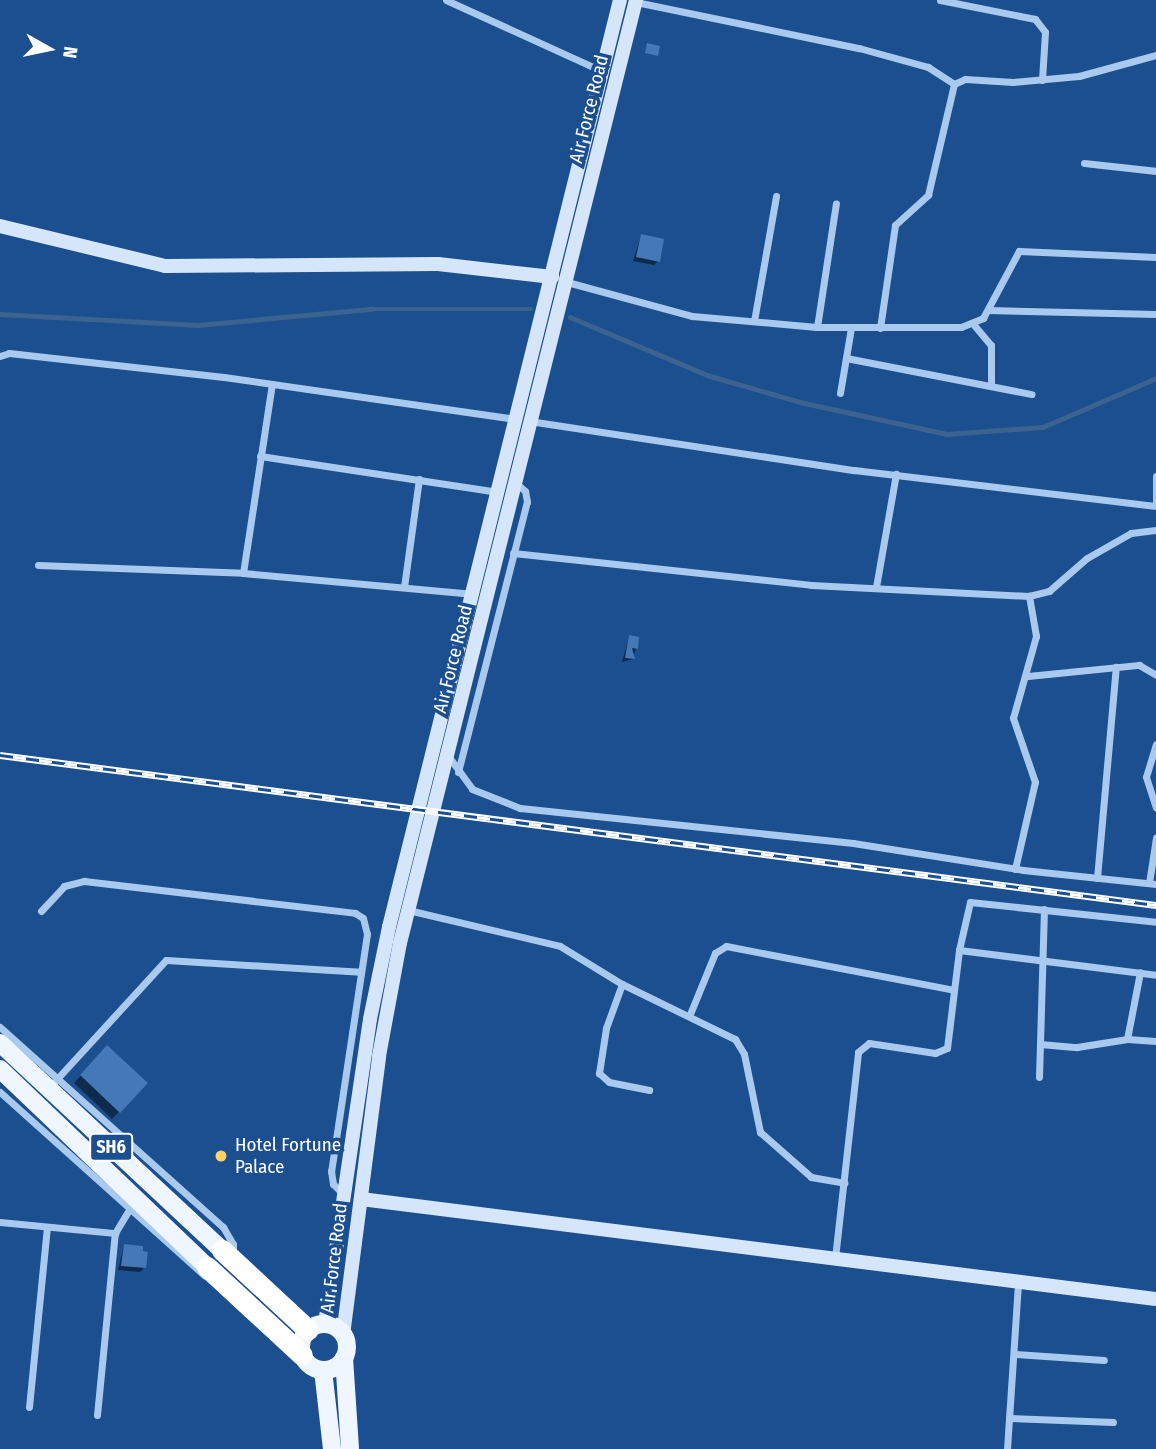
<!DOCTYPE html>
<style>
body{margin:0}
#map{position:relative;width:1156px;height:1449px;overflow:hidden;background:#1b4f8f;font-family:"Fira Sans Condensed",sans-serif}
div>[style]{position:absolute}
.shadow>*{inset:0;background:#0007}
.stream>*{height:4.5px;margin:-2.25px;padding:0 2.25px;transform-origin:2.25px;border-radius:2.25px;background:#3c6290}
.building>*{inset:0;background:#4478b7}
.street>*{height:7px;margin:-3.5px;padding:0 3.5px;transform-origin:3.5px;border-radius:3.5px;background:#a9c9ee}
.secondary>*{height:14px;margin:-7px;padding:0 7px;transform-origin:7px;border-radius:7px;background:#d6e6fa}
.primary>*{height:18px;margin:-9px;padding:0 9px;transform-origin:9px;border-radius:9px;background:#f0f6ff}
.primary>.ring{margin:-9px;padding:0;box-sizing:content-box;background:none;border:18px solid #f0f6ff;border-radius:50%}
.highway>*{height:21px;margin:-10.5px;padding:0 10.5px;transform-origin:10.5px;border-radius:10.5px;background:#fff}
.rail>*{height:7px;margin-top:-3.5px;transform-origin:0;background:repeating-linear-gradient(90deg,#1b4f8f 0 13px,#fff 0 26px);box-sizing:border-box;border-block:2px solid #fff}
.dots>*{width:19px;height:19px;translate:-50% -50%;box-sizing:border-box;border:4px solid #1b4f8f;border-radius:50%}
span{translate:-50% -50%;white-space:nowrap;text-align:center;line-height:1.15;-webkit-text-stroke:7px #1b4f8f;paint-order:stroke}
.shield-label span{padding:2px 5px;background:#1b4f8f;border:2px solid;border-radius:5px;-webkit-text-stroke-width:0}
.shield-label{font-size:18px;color:#fff;font-weight:700}
.street-label{font-size:19px;color:#fff}
.poi-label{font-size:19px;color:#fff}
.left{translate:0 -50%;text-align:left}
.north{position:absolute;left:14px;top:14px;width:70px;height:70px;-webkit-text-stroke:5px #1b4f8f;paint-order:stroke;rotate:99deg;font-size:19px;font-weight:700;line-height:28px;text-align:center;color:#fff}
.north::after{content:'';display:block;margin:auto;width:24px;height:32px;background:#fff;clip-path:polygon(50% 0,100% 100%,50% 72%,0 100%)}
</style>
<div id="map">
<div class="shadow">
<div style="clip-path:polygon(641px 236px,658px 261px,654px 265px,633px 261px)"></div>
<div style="clip-path:polygon(629px 637px,636px 648px,633px 659px,622px 662px)"></div>
<div style="clip-path:polygon(107px 1047px,146px 1083px,112px 1119px,74px 1083px)"></div>
<div style="clip-path:polygon(124px 1246px,144px 1268px,140px 1272px,118px 1270px)"></div>
</div>
<div class="stream">
<div style="left:0;top:314px;width:198px;rotate:3.2deg"></div>
<div style="left:198px;top:325px;width:175px;rotate:-5.3deg"></div>
<div style="left:372px;top:309px;width:159px"></div>
<div style="left:570px;top:317px;width:149px;rotate:22.9deg"></div>
<div style="left:707px;top:375px;width:97px;rotate:16.2deg"></div>
<div style="left:800px;top:402px;width:150px;rotate:12.3deg"></div>
<div style="left:947px;top:434px;width:96px;rotate:-4.2deg"></div>
<div style="left:1043px;top:427px;width:123px;rotate:-23.4deg"></div>
</div>
<div class="building">
<div style="clip-path:polygon(647px 43px,660px 46px,658px 56px,645px 53px)"></div>
<div style="clip-path:polygon(641px 234px,664px 239px,660px 262px,636px 257px)"></div>
<div style="clip-path:polygon(629px 635px,639px 637px,638px 649px,632px 648px,635px 659px,625px 658px)"></div>
<div style="clip-path:polygon(107px 1045px,148px 1083px,120px 1113px,80px 1075px)"></div>
<div style="clip-path:polygon(124px 1244px,143px 1246px,143px 1251px,148px 1252px,146px 1268px,121px 1266px)"></div>
</div>
<div class="street">
<div style="left:446px;top:0;width:171px;rotate:24.5deg"></div>
<div style="left:940px;top:0;width:97px;rotate:11.3deg"></div>
<div style="left:1035px;top:19px;width:16px;rotate:52deg"></div>
<div style="left:1045px;top:32px;width:48px;rotate:93.6deg"></div>
<div style="left:636px;top:2px;width:228px;rotate:11.7deg"></div>
<div style="left:859px;top:48px;width:72px;rotate:15.4deg"></div>
<div style="left:928px;top:67px;width:31px;rotate:33deg"></div>
<div style="left:1084px;top:163px;width:72px;rotate:6.3deg"></div>
<div style="left:567px;top:282px;width:130px;rotate:15.2deg"></div>
<div style="left:692px;top:316px;width:125px;rotate:5deg"></div>
<div style="left:817px;top:327px;width:144px"></div>
<div style="left:961px;top:327px;width:24px;rotate:-22deg"></div>
<div style="left:983px;top:318px;width:76px;rotate:-61.8deg"></div>
<div style="left:1019px;top:251px;width:137px;rotate:2.5deg"></div>
<div style="left:988px;top:310px;width:168px;rotate:1.4deg"></div>
<div style="left:754px;top:321px;width:127px;rotate:-80deg"></div>
<div style="left:974px;top:325px;width:26px;rotate:50deg"></div>
<div style="left:991px;top:345px;width:40px;rotate:90deg"></div>
<div style="left:817px;top:327px;width:125px;rotate:-81.3deg"></div>
<div style="left:880px;top:328px;width:104px;rotate:-81.7deg"></div>
<div style="left:895px;top:225px;width:45px;rotate:-42.3deg"></div>
<div style="left:928px;top:195px;width:114px;rotate:-76.8deg"></div>
<div style="left:954px;top:84px;width:12px;rotate:-24deg"></div>
<div style="left:965px;top:79px;width:48px;rotate:3.6deg"></div>
<div style="left:1013px;top:82px;width:66px;rotate:-5.2deg"></div>
<div style="left:1079px;top:76px;width:80px;rotate:-15.3deg"></div>
<div style="left:0;top:356px;width:9px;rotate:-18deg"></div>
<div style="left:9px;top:353px;width:216px;rotate:6.4deg"></div>
<div style="left:224px;top:377px;width:296px;rotate:8.2deg"></div>
<div style="left:846px;top:358px;width:189px;rotate:11deg"></div>
<div style="left:840px;top:393px;width:66px;rotate:-80.4deg"></div>
<div style="left:529px;top:421px;width:329px;rotate:8.6deg"></div>
<div style="left:854px;top:470px;width:304px;rotate:6.8deg"></div>
<div style="left:260px;top:456px;width:241px;rotate:8.6deg"></div>
<div style="left:1156px;top:476px;width:28px;rotate:90deg"></div>
<div style="left:513px;top:553px;width:300px;rotate:6.1deg"></div>
<div style="left:811px;top:585px;width:218px;rotate:2.9deg"></div>
<div style="left:1029px;top:596px;width:21px;rotate:-14deg"></div>
<div style="left:1049px;top:591px;width:50px;rotate:-41deg"></div>
<div style="left:1087px;top:558px;width:51px;rotate:-29.6deg"></div>
<div style="left:1131px;top:533px;width:25px;rotate:-7deg"></div>
<div style="left:38px;top:565px;width:205px;rotate:2.2deg"></div>
<div style="left:243px;top:573px;width:232px;rotate:5.2deg"></div>
<div style="left:243px;top:573px;width:191px;rotate:-81.3deg"></div>
<div style="left:404px;top:587px;width:109px;rotate:-82.1deg"></div>
<div style="left:876px;top:587px;width:115px;rotate:-80deg"></div>
<div style="left:1028px;top:676px;width:112px;rotate:-5.7deg"></div>
<div style="left:1139px;top:665px;width:20px;rotate:30deg"></div>
<div style="left:1156px;top:744px;width:34px;rotate:107deg"></div>
<div style="left:1146px;top:777px;width:32px;rotate:72deg"></div>
<div style="left:449px;top:757px;width:39px;rotate:54deg"></div>
<div style="left:472px;top:789px;width:52px;rotate:21.6deg"></div>
<div style="left:520px;top:808px;width:335px;rotate:6deg"></div>
<div style="left:853px;top:843px;width:172px;rotate:9deg"></div>
<div style="left:1023px;top:870px;width:134px;rotate:6deg"></div>
<div style="left:458px;top:772px;width:279px;rotate:-75.7deg"></div>
<div style="left:527px;top:502px;width:11px;rotate:-100deg"></div>
<div style="left:525px;top:491px;width:13px;rotate:-138deg"></div>
<div style="left:1015px;top:869px;width:89px;rotate:-77.1deg"></div>
<div style="left:1035px;top:782px;width:68px;rotate:-109deg"></div>
<div style="left:1013px;top:718px;width:85px;rotate:-74.3deg"></div>
<div style="left:1036px;top:636px;width:41px;rotate:-99.9deg"></div>
<div style="left:1097px;top:878px;width:212px;rotate:-84.9deg"></div>
<div style="left:1149px;top:883px;width:46px;rotate:-81.2deg"></div>
<div style="left:408px;top:910px;width:156px;rotate:13.3deg"></div>
<div style="left:560px;top:946px;width:73px;rotate:31.5deg"></div>
<div style="left:622px;top:984px;width:126px;rotate:26deg"></div>
<div style="left:735px;top:1039px;width:17px;rotate:59deg"></div>
<div style="left:744px;top:1054px;width:80px;rotate:78.4deg"></div>
<div style="left:760px;top:1132px;width:68px;rotate:41.4deg"></div>
<div style="left:811px;top:1177px;width:34px;rotate:10deg"></div>
<div style="left:41px;top:911px;width:34px;rotate:-47deg"></div>
<div style="left:64px;top:886px;width:21px;rotate:-14deg"></div>
<div style="left:84px;top:881px;width:273px;rotate:6.7deg"></div>
<div style="left:355px;top:913px;width:9px;rotate:32deg"></div>
<div style="left:363px;top:918px;width:16px;rotate:76deg"></div>
<div style="left:367px;top:934px;width:240px;rotate:98.6deg"></div>
<div style="left:331px;top:1171px;width:13px;rotate:81deg"></div>
<div style="left:333px;top:1184px;width:14px;rotate:45deg"></div>
<div style="left:959px;top:950px;width:199px;rotate:7.2deg"></div>
<div style="left:622px;top:984px;width:47px;rotate:110deg"></div>
<div style="left:606px;top:1028px;width:46px;rotate:98.8deg"></div>
<div style="left:599px;top:1073px;width:13px;rotate:42deg"></div>
<div style="left:609px;top:1082px;width:41px;rotate:11.3deg"></div>
<div style="left:690px;top:1014px;width:66px;rotate:-67.7deg"></div>
<div style="left:715px;top:953px;width:13px;rotate:-32deg"></div>
<div style="left:726px;top:946px;width:232px;rotate:10.9deg"></div>
<div style="left:0;top:1027px;width:300px;rotate:41.9deg"></div>
<div style="left:223px;top:1227px;width:20px;rotate:60deg"></div>
<div style="left:233px;top:1244px;width:9px;rotate:90deg"></div>
<div style="left:1127px;top:1039px;width:68px;rotate:-79deg"></div>
<div style="left:1040px;top:1044px;width:37px;rotate:5deg"></div>
<div style="left:1077px;top:1047px;width:51px;rotate:-9.1deg"></div>
<div style="left:1127px;top:1039px;width:29px;rotate:4deg"></div>
<div style="left:1039px;top:1077px;width:168px;rotate:-88.3deg"></div>
<div style="left:55px;top:1081px;width:164px;rotate:-47.5deg"></div>
<div style="left:166px;top:960px;width:194px;rotate:3.5deg"></div>
<div style="left:0;top:1092px;width:275px;rotate:41.9deg"></div>
<div style="left:0;top:1222px;width:116px;rotate:5.5deg"></div>
<div style="left:115px;top:1233px;width:27px;rotate:-59deg"></div>
<div style="left:835px;top:1258px;width:207px;rotate:-83.6deg"></div>
<div style="left:858px;top:1052px;width:14px;rotate:-39deg"></div>
<div style="left:869px;top:1043px;width:67px;rotate:8.6deg"></div>
<div style="left:935px;top:1053px;width:13px;rotate:-23deg"></div>
<div style="left:947px;top:1048px;width:99px;rotate:-83deg"></div>
<div style="left:959px;top:950px;width:49px;rotate:-77.1deg"></div>
<div style="left:970px;top:902px;width:187px;rotate:6.1deg"></div>
<div style="left:1014px;top:1354px;width:90px;rotate:3.8deg"></div>
<div style="left:29px;top:1407px;width:181px;rotate:-84.3deg"></div>
<div style="left:97px;top:1415px;width:183px;rotate:-84.4deg"></div>
<div style="left:1009px;top:1418px;width:104px;rotate:2.2deg"></div>
<div style="left:1007px;top:1449px;width:167px;rotate:-86.2deg"></div>
</div>
<div class="secondary">
<div style="left:0;top:226px;width:170px;rotate:13.6deg"></div>
<div style="left:165px;top:266px;width:273px;rotate:-0.4deg"></div>
<div style="left:438px;top:264px;width:115px;rotate:6.5deg"></div>
<div style="left:361px;top:1199px;width:801px;rotate:7.17deg"></div>
<div style="left:325px;top:1324px;width:308px;rotate:-81.6deg"></div>
<div style="left:370px;top:1019px;width:94px;rotate:-78.3deg"></div>
<div style="left:389px;top:927px;width:955px;rotate:-76.01deg"></div>
<div style="left:343px;top:1335px;width:281px;rotate:-82.6deg"></div>
<div style="left:379px;top:1056px;width:115px;rotate:-79.5deg"></div>
<div style="left:400px;top:943px;width:972px;rotate:-75.95deg"></div>
</div>
<div class="primary">
<div style="left:0;top:1043px;width:304px;rotate:43deg"></div>
<div style="left:0;top:1069px;width:286px;rotate:43.7deg"></div>
<div class="ring" style="left:301px;top:1324px;width:28px;height:28px"></div>
<div style="left:344px;top:1358px;width:91px;rotate:86.2deg"></div>
<div style="left:323px;top:1370px;width:80px;rotate:83.5deg"></div>
</div>
<div class="highway">
<div style="left:222px;top:1250px;width:117px;rotate:42.9deg"></div>
<div style="left:207px;top:1267px;width:129px;rotate:42.8deg"></div>
</div>
<div class="rail">
<div style="left:0;top:755px;width:1166px;rotate:7.39deg"></div>
</div>
<div class="dots">
<div style="left:221px;top:1156px;background:#ffd166"></div>
</div>
<div class="shield-label">
<span style="left:111px;top:1147px">SH6</span>
</div>
<div class="street-label">
<span style="left:589px;top:109px;rotate:-76deg">Air Force Road</span>
<span style="left:453px;top:659px;rotate:-76deg">Air Force Road</span>
<span style="left:334px;top:1258px;rotate:-83deg">Air Force Road</span>
</div>
<div class="poi-label">
<span class="left" style="left:235px;top:1156px">Hotel Fortune<br>Palace</span>
</div>
<div class="north">N</div>
</div>
